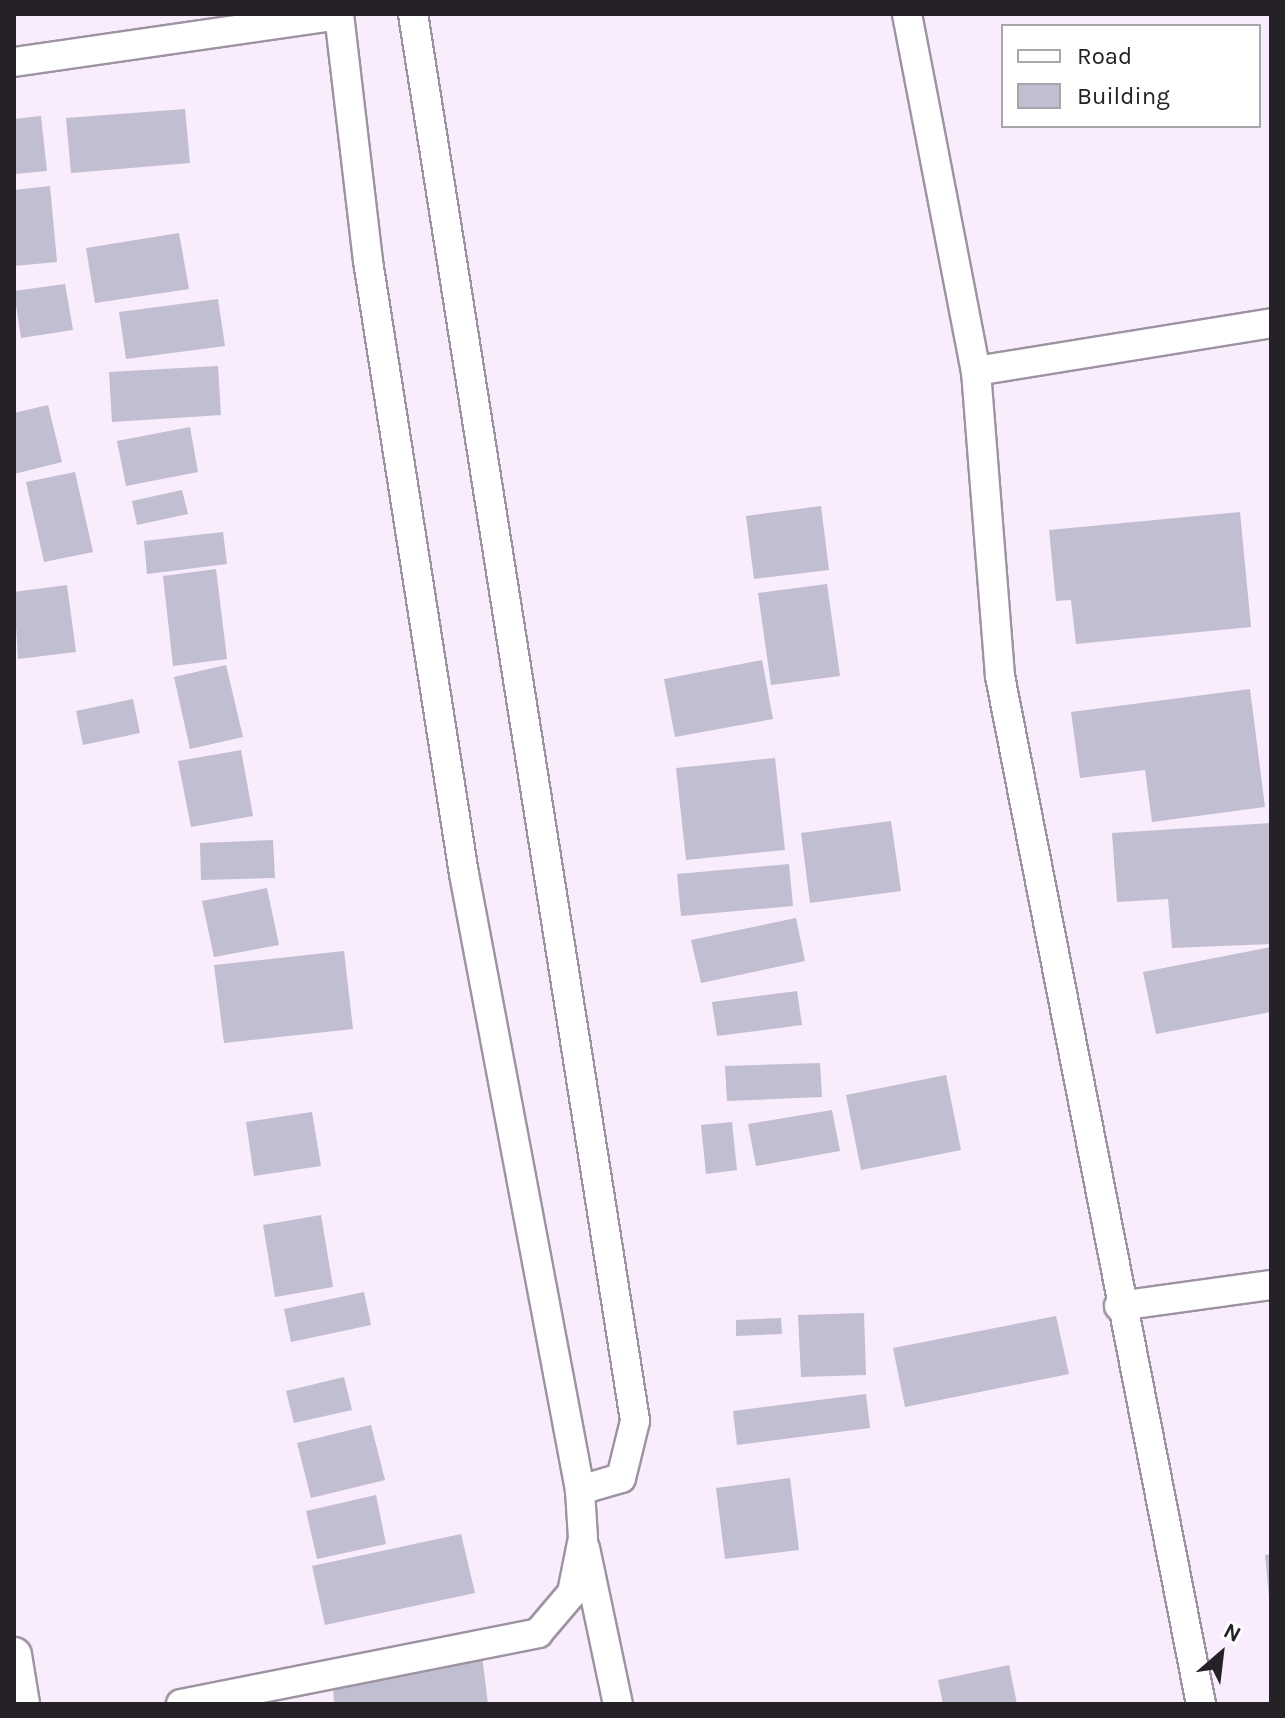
<!DOCTYPE html>
<style>
body{margin:0}
#map{position:relative;width:1285px;height:1718px;overflow:hidden;background:#f8ecfd;font-family:Karla,sans-serif}
div>[style]{position:absolute}
.building>*{inset:0;background:#c0bed0}
.roads{filter:drop-shadow(2px 0 #9e93a2) drop-shadow(-2px 0 #9e93a2) drop-shadow(0 2px #9e93a2) drop-shadow(0 -2px #9e93a2)}
.minor>*{height:28px;margin:-14px;padding:0 14px;transform-origin:14px;border-radius:14px;background:#fff}
.tertiary>*{height:34px;margin:-17px;padding:0 17px;transform-origin:17px;border-radius:17px;background:#fff}
span{translate:-50% -50%;white-space:nowrap;text-align:center;line-height:1.15;-webkit-text-stroke:7px #fff;paint-order:stroke}
.frame{position:absolute;inset:0;border:16px solid #252127;pointer-events:none}
.legend{position:absolute;left:1001px;top:24px;width:260px;height:104px;box-sizing:border-box;background:#fff;border:2px solid #a8a6a9;margin:0;padding:10px 14px;list-style:none;font-size:24px;color:#252127}
.legend li{display:flex;align-items:center;gap:16px;height:40px}
.legend b{width:40px;border:2px solid #a8a6a9}
.north{position:absolute;left:1181px;top:1614px;width:80px;height:80px;-webkit-text-stroke:6px #fff;paint-order:stroke;rotate:28deg;font-size:22px;font-weight:700;line-height:32px;text-align:center;color:#252127}
.north::after{content:'';display:block;margin:auto;width:28px;height:36px;background:#252127;clip-path:polygon(50% 0,100% 100%,50% 72%,0 100%)}
</style>
<div id="map">
<div class="building">
<div style="clip-path:polygon(185px 109px,190px 163px,71px 173px,66px 118px)"></div>
<div style="clip-path:polygon(41px 116px,47px 171px,14px 174px,14px 119px)"></div>
<div style="clip-path:polygon(50px 186px,57px 262px,14px 266px,14px 190px)"></div>
<div style="clip-path:polygon(179px 233px,189px 289px,95px 303px,86px 248px)"></div>
<div style="clip-path:polygon(65px 284px,73px 330px,21px 338px,14px 291px)"></div>
<div style="clip-path:polygon(218px 299px,225px 346px,126px 359px,119px 312px)"></div>
<div style="clip-path:polygon(218px 366px,221px 415px,112px 422px,109px 372px)"></div>
<div style="clip-path:polygon(48px 405px,62px 462px,14px 474px,14px 413px)"></div>
<div style="clip-path:polygon(190px 427px,198px 472px,126px 486px,117px 441px)"></div>
<div style="clip-path:polygon(75px 472px,93px 552px,44px 562px,26px 482px)"></div>
<div style="clip-path:polygon(182px 490px,188px 514px,137px 525px,132px 501px)"></div>
<div style="clip-path:polygon(821px 506px,829px 570px,754px 579px,746px 516px)"></div>
<div style="clip-path:polygon(1240px 512px,1251px 627px,1076px 644px,1071px 600px,1056px 601px,1049px 530px)"></div>
<div style="clip-path:polygon(223px 532px,227px 564px,147px 574px,144px 541px)"></div>
<div style="clip-path:polygon(216px 569px,227px 659px,173px 666px,163px 576px)"></div>
<div style="clip-path:polygon(827px 584px,840px 676px,771px 685px,758px 593px)"></div>
<div style="clip-path:polygon(67px 585px,76px 652px,18px 659px,14px 592px)"></div>
<div style="clip-path:polygon(762px 660px,773px 719px,675px 737px,664px 679px)"></div>
<div style="clip-path:polygon(226px 665px,243px 737px,190px 749px,174px 677px)"></div>
<div style="clip-path:polygon(1250px 689px,1265px 807px,1152px 822px,1145px 770px,1080px 778px,1071px 712px)"></div>
<div style="clip-path:polygon(133px 699px,140px 733px,83px 745px,76px 711px)"></div>
<div style="clip-path:polygon(241px 750px,253px 816px,191px 827px,178px 761px)"></div>
<div style="clip-path:polygon(775px 758px,785px 850px,686px 860px,676px 768px)"></div>
<div style="clip-path:polygon(891px 821px,901px 891px,810px 903px,801px 833px)"></div>
<div style="clip-path:polygon(1271px 823px,1271px 944px,1172px 948px,1168px 899px,1117px 902px,1112px 833px)"></div>
<div style="clip-path:polygon(273px 840px,275px 878px,201px 880px,200px 843px)"></div>
<div style="clip-path:polygon(789px 864px,793px 906px,681px 916px,677px 874px)"></div>
<div style="clip-path:polygon(267px 888px,279px 945px,214px 957px,202px 901px)"></div>
<div style="clip-path:polygon(796px 918px,805px 961px,701px 983px,691px 940px)"></div>
<div style="clip-path:polygon(1271px 947px,1271px 1012px,1156px 1034px,1143px 972px)"></div>
<div style="clip-path:polygon(344px 951px,353px 1029px,224px 1043px,214px 965px)"></div>
<div style="clip-path:polygon(797px 991px,802px 1025px,717px 1036px,712px 1002px)"></div>
<div style="clip-path:polygon(820px 1063px,822px 1097px,727px 1101px,725px 1066px)"></div>
<div style="clip-path:polygon(946px 1075px,961px 1150px,861px 1170px,846px 1095px)"></div>
<div style="clip-path:polygon(832px 1110px,840px 1151px,756px 1166px,748px 1124px)"></div>
<div style="clip-path:polygon(312px 1112px,321px 1166px,254px 1176px,246px 1122px)"></div>
<div style="clip-path:polygon(732px 1122px,737px 1170px,706px 1174px,701px 1125px)"></div>
<div style="clip-path:polygon(321px 1215px,333px 1287px,275px 1297px,263px 1225px)"></div>
<div style="clip-path:polygon(364px 1292px,371px 1325px,291px 1342px,284px 1309px)"></div>
<div style="clip-path:polygon(864px 1313px,866px 1375px,801px 1377px,798px 1315px)"></div>
<div style="clip-path:polygon(1056px 1316px,1069px 1374px,905px 1407px,893px 1348px)"></div>
<div style="clip-path:polygon(781px 1318px,782px 1334px,736px 1336px,736px 1320px)"></div>
<div style="clip-path:polygon(344px 1377px,352px 1410px,294px 1423px,286px 1391px)"></div>
<div style="clip-path:polygon(866px 1394px,870px 1428px,737px 1445px,733px 1411px)"></div>
<div style="clip-path:polygon(371px 1425px,385px 1480px,311px 1498px,297px 1443px)"></div>
<div style="clip-path:polygon(790px 1478px,799px 1550px,725px 1559px,716px 1488px)"></div>
<div style="clip-path:polygon(376px 1495px,386px 1544px,317px 1559px,306px 1511px)"></div>
<div style="clip-path:polygon(461px 1534px,475px 1593px,325px 1625px,312px 1566px)"></div>
<div style="clip-path:polygon(1271px 1554px,1271px 1596px,1269px 1596px,1265px 1555px)"></div>
<div style="clip-path:polygon(481px 1647px,488px 1704px,334px 1704px,332px 1662px)"></div>
<div style="clip-path:polygon(1009px 1665px,1017px 1704px,943px 1704px,938px 1680px)"></div>
</div>
<div class="roads">
<div class="minor">
<div style="left:413px;top:14px;width:1424px;rotate:81.03deg"></div>
<div style="left:635px;top:1421px;width:59px;rotate:103.8deg"></div>
<div style="left:621px;top:1478px;width:43px;rotate:163.7deg"></div>
<div style="left:907px;top:14px;width:364px;rotate:79.1deg"></div>
<div style="left:976px;top:371px;width:306px;rotate:85.5deg"></div>
<div style="left:1000px;top:676px;width:1047px;rotate:78.94deg"></div>
<div style="left:14px;top:62px;width:328px;rotate:-8.2deg"></div>
<div style="left:976px;top:371px;width:299px;rotate:-9.2deg"></div>
<div style="left:1119px;top:1306px;width:153px;rotate:-7.9deg"></div>
<div style="left:585px;top:1548px;width:159px;rotate:78.1deg"></div>
<div style="left:181px;top:1704px;width:364px;rotate:-11.2deg"></div>
<div style="left:538px;top:1633px;width:52px;rotate:-49.6deg"></div>
<div style="left:572px;top:1593px;width:56px;rotate:-78.7deg"></div>
<div style="left:583px;top:1538px;width:48px;rotate:-93.6deg"></div>
<div style="left:580px;top:1490px;width:627px;rotate:-100.66deg"></div>
<div style="left:464px;top:874px;width:620px;rotate:-98.9deg"></div>
<div style="left:368px;top:261px;width:249px;rotate:-96.7deg"></div>
</div>
<div class="tertiary">
<div style="left:14px;top:1655px;width:50px;rotate:80.7deg"></div>
</div>
</div>
<div class="frame"></div>
<ul class="legend">
<li><b style="height:10px;background:#fff"></b>Road</li>
<li><b style="height:22px;background:#c0bed0"></b>Building</li>
</ul>
<div class="north">N</div>
</div>
